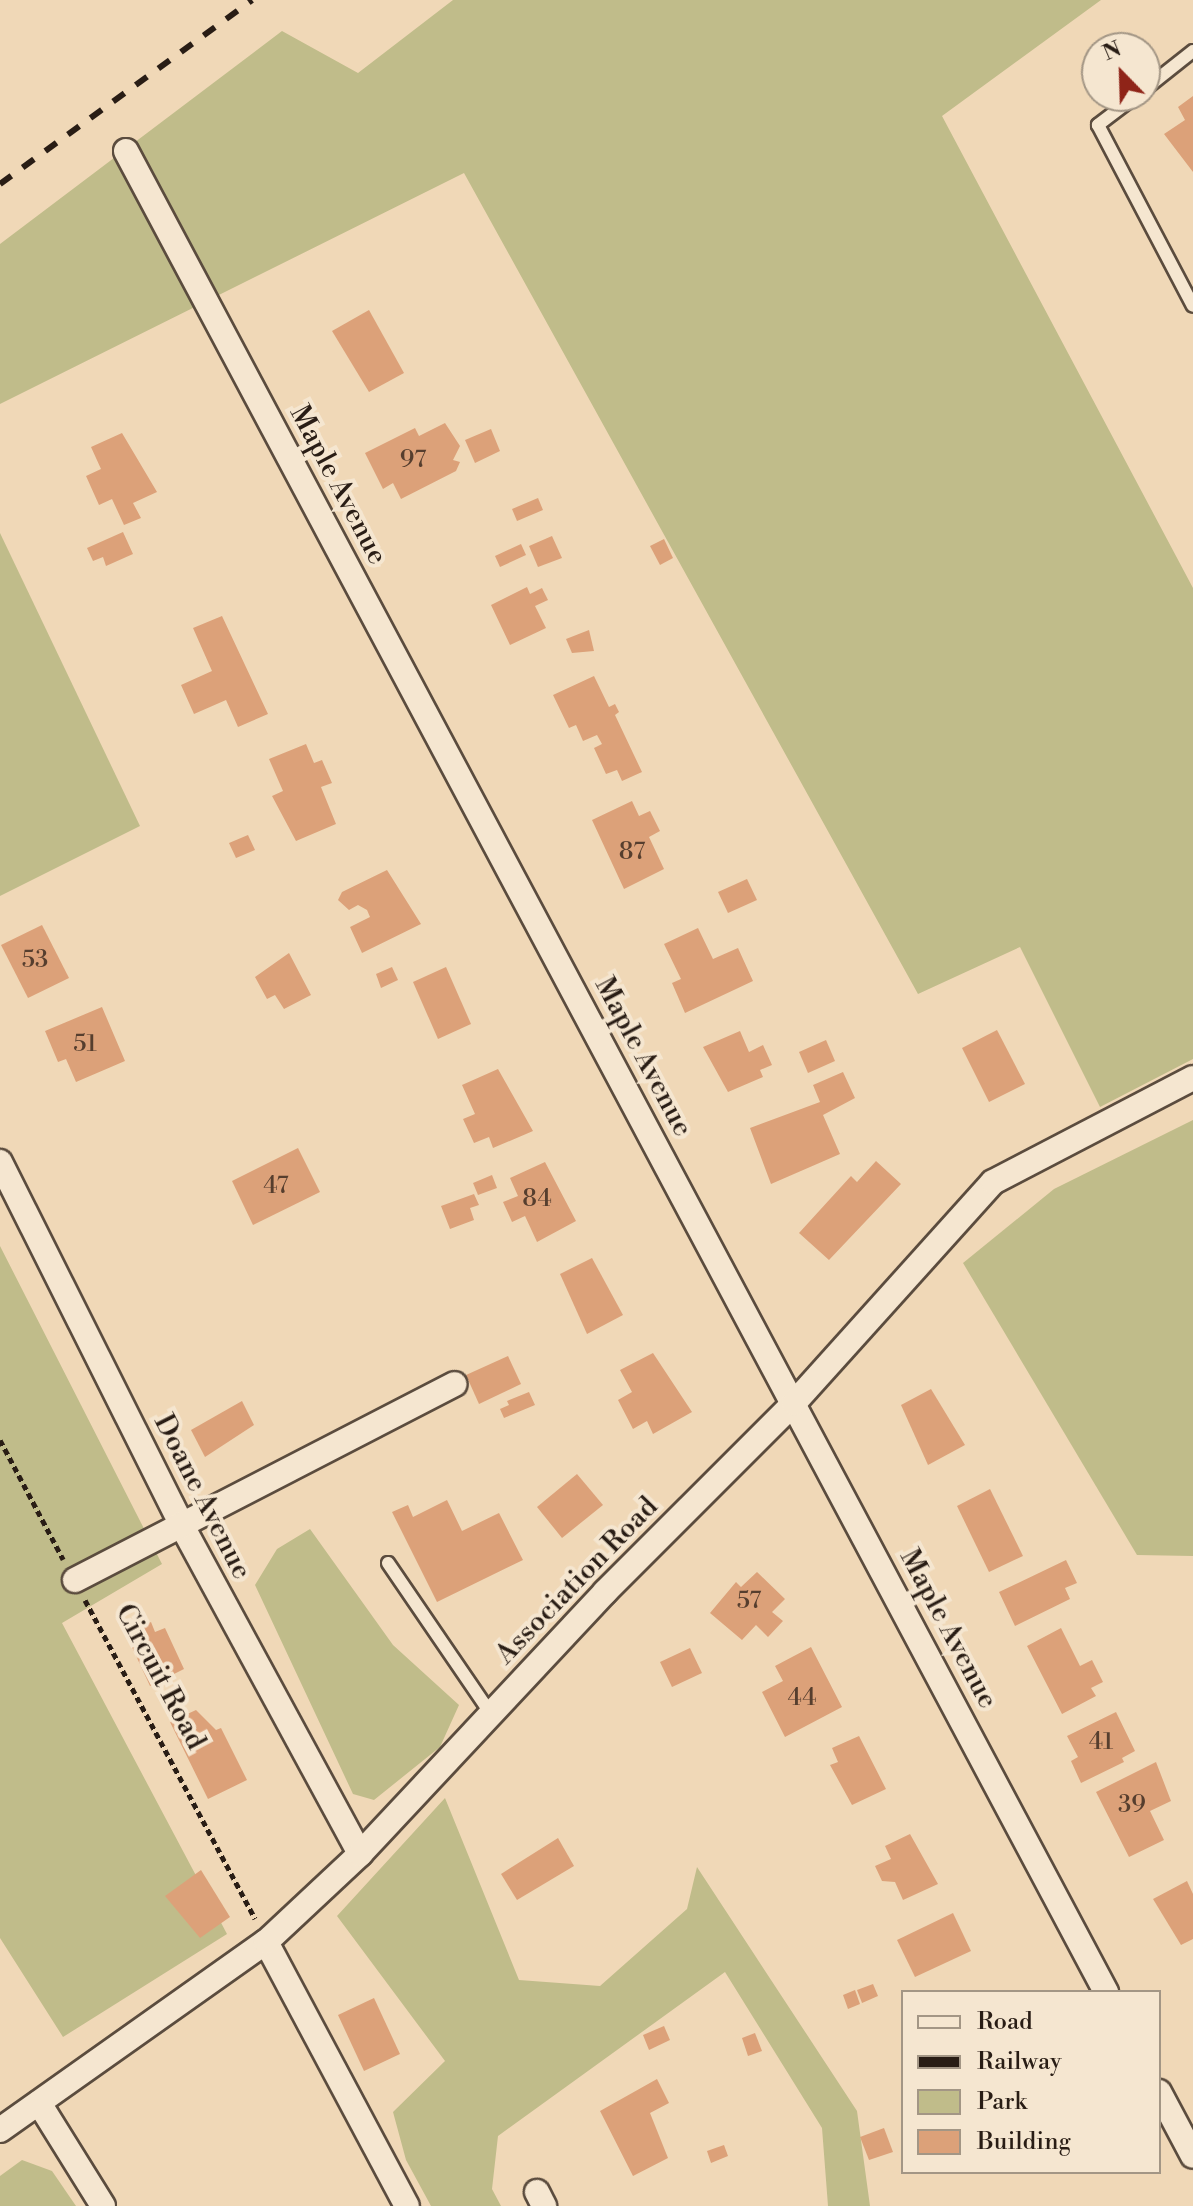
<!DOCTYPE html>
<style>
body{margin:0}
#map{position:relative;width:1193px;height:2206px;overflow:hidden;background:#f0d8b7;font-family:"Libre Bodoni",serif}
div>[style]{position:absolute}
.green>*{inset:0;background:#c0bc8a}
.building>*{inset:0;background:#dca179}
.path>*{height:5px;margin-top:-2.5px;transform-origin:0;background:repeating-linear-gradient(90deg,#291d15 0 6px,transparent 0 10px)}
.roads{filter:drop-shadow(2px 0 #5b4c3e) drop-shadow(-2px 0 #5b4c3e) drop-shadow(0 2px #5b4c3e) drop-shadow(0 -2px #5b4c3e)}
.lane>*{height:12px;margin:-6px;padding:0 6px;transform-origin:6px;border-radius:6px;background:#f5e6d0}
.street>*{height:24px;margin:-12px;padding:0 12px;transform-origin:12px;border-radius:12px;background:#f5e6d0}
.rail>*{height:6px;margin-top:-3px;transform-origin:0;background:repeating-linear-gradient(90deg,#291d15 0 14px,transparent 0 28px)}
span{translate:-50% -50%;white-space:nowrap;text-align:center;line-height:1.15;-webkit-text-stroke:8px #f5e6d0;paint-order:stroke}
.number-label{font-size:24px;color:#563e2e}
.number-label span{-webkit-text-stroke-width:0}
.street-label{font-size:28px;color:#291d15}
.legend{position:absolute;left:901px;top:1990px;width:260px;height:184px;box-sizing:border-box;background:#f5e6d0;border:2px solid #a39685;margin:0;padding:10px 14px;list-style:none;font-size:24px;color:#291d15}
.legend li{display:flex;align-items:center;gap:16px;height:40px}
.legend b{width:40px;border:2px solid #a39685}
.north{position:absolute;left:1081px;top:32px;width:80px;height:80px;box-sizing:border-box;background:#f5e6d0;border:2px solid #a39685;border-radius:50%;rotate:337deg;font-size:22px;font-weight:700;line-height:32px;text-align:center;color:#291d15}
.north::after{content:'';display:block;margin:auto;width:28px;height:36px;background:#8f2418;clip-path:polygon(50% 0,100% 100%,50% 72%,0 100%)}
</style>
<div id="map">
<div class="green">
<div style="clip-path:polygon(453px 0,1101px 0,942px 116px,1193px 588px,1193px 1059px,1100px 1107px,1020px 947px,918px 994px,464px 173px,0 404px,0 244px,282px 31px,358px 73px)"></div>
<div style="clip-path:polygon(0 533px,140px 826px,0 896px)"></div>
<div style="clip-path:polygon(1193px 1120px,1193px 1556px,1137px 1555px,963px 1263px,1054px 1189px)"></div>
<div style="clip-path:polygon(0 1246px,162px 1564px,62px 1623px,227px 1934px,63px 2037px,0 1938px)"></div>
<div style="clip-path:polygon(310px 1529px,393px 1645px,459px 1705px,440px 1747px,374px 1800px,353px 1794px,255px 1585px,277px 1549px)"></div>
<div style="clip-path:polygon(445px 1798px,519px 1980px,600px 1986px,687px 1909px,697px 1867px,857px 2111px,870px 2206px,828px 2206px,822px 2128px,725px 1972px,498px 2136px,492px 2189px,501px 2206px,431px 2206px,406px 2160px,393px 2112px,445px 2061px,337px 1916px)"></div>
<div style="clip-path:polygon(22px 2160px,52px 2171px,76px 2206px,0 2206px,0 2176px)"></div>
</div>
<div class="building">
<div style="clip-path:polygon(1193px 96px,1193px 172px,1164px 134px,1185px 120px,1178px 107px)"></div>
<div style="clip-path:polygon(369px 310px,404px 373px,369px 392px,332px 331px)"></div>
<div style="clip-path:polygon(445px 423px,460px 446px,453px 460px,460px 462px,456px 471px,401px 499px,393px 483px,383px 489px,365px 453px,415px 428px,419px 436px)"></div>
<div style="clip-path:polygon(491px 429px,500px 451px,475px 463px,465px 440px)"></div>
<div style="clip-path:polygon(122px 433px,157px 492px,133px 503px,141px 518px,124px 525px,112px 499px,99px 505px,86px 476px,101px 469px,91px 447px)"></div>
<div style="clip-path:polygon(538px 498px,543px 510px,517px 521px,512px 509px)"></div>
<div style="clip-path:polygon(123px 532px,133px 554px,106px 566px,103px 557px,93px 561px,87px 548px)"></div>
<div style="clip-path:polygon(552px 536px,562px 558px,538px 567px,529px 546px)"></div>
<div style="clip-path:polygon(664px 539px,673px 558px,660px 565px,650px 546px)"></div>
<div style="clip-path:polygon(521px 544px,526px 555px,500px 567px,495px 556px)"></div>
<div style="clip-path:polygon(527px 587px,530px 594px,542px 588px,548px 600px,535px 606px,546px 628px,510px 645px,491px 605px)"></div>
<div style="clip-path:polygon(222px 616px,268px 714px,238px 727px,226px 700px,194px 714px,181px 685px,212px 671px,193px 628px)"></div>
<div style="clip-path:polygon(589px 630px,594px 651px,572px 653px,566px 639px)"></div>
<div style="clip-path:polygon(594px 676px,609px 707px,615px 704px,619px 712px,615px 715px,642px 772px,622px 781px,617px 770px,606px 774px,594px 748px,602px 744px,597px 735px,583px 741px,576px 725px,569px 728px,553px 695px)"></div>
<div style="clip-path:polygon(306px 744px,314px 763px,322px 760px,332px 783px,321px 787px,336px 824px,296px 841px,272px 796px,283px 791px,269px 759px)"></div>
<div style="clip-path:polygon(632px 801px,639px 816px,650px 811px,660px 831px,649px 837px,664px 869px,624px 889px,592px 820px)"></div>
<div style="clip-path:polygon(248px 835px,255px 850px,236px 858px,229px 843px)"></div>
<div style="clip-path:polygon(387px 870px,421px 924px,362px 953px,350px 927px,370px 917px,367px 910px,358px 905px,349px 910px,338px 900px,342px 892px)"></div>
<div style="clip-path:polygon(747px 879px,757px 900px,728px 913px,718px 892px)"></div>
<div style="clip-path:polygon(42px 925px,69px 978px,28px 998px,1px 945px)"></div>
<div style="clip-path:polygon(698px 928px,713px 959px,738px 948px,753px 981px,685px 1013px,672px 983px,681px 979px,664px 944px)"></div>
<div style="clip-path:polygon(289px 953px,311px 995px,284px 1009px,275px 995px,267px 999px,255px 977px)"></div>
<div style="clip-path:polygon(392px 967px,398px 980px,381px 988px,376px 974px)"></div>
<div style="clip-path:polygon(446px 967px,471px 1024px,438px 1039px,413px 982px)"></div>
<div style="clip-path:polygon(102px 1007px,125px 1061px,76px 1082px,66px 1059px,58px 1062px,45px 1031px)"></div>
<div style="clip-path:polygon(997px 1030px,1025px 1084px,989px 1102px,962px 1048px)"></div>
<div style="clip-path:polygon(740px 1031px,749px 1052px,763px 1045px,772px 1065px,760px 1070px,763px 1077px,728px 1092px,703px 1047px)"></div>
<div style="clip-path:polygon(826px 1040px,835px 1061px,808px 1073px,799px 1052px)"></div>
<div style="clip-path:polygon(498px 1069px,533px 1131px,493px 1148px,489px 1137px,474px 1143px,463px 1119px,475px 1114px,462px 1085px)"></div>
<div style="clip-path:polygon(843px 1072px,855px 1098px,823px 1115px,840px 1154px,771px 1184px,750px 1128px,820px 1102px,813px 1085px)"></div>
<div style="clip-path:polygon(298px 1148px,320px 1192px,253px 1225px,232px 1181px)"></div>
<div style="clip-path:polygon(876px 1161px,901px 1184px,829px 1260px,799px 1233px,851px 1176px,857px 1182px)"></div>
<div style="clip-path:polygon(545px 1162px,576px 1221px,537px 1242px,525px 1216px,512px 1222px,503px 1202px,518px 1196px,510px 1178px)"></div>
<div style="clip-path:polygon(492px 1175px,497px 1188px,478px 1195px,473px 1183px)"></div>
<div style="clip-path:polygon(474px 1194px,479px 1205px,470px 1208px,474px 1220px,450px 1229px,441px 1206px)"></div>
<div style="clip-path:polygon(592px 1258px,623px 1315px,587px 1334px,560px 1274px)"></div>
<div style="clip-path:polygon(653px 1353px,692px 1412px,653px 1434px,647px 1421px,633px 1429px,618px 1400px,632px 1392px,620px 1370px)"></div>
<div style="clip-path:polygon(508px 1356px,521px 1384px,479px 1404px,466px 1375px)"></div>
<div style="clip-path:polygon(931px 1389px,965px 1445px,928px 1465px,901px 1405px)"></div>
<div style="clip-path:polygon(529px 1392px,535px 1405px,504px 1418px,500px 1409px,509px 1405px,507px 1401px)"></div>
<div style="clip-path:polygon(242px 1401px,254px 1425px,205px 1457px,191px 1430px)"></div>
<div style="clip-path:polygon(577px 1474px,603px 1505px,562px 1538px,537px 1507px)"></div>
<div style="clip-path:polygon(990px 1489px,1023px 1556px,989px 1572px,957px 1506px)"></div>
<div style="clip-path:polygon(447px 1500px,462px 1531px,499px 1513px,523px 1560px,437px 1602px,392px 1512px,408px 1505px,413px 1517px)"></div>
<div style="clip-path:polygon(1066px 1560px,1077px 1583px,1065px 1588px,1070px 1599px,1015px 1626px,999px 1592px)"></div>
<div style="clip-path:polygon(757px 1572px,785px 1599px,772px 1612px,783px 1621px,768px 1637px,756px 1625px,742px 1640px,710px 1613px,736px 1582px,741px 1587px)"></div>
<div style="clip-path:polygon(151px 1622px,155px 1632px,165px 1628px,184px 1669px,150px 1686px,131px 1645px,136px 1643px,131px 1631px)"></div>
<div style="clip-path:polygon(1061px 1628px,1080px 1666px,1092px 1660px,1103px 1682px,1091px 1688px,1096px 1696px,1062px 1714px,1027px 1646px)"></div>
<div style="clip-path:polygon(811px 1647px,842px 1707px,785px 1737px,762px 1692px,783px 1681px,775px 1666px)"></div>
<div style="clip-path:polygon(690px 1648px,702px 1673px,672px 1687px,660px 1662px)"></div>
<div style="clip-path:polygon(196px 1710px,216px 1730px,221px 1728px,247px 1780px,208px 1799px,170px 1722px)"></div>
<div style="clip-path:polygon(1116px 1712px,1135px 1751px,1122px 1758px,1124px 1762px,1081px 1783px,1071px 1761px,1078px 1757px,1067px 1736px)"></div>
<div style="clip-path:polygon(859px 1736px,886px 1789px,852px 1805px,830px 1765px,838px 1762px,832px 1748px)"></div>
<div style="clip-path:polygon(1156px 1762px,1171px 1801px,1150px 1811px,1164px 1840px,1129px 1857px,1096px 1792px)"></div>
<div style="clip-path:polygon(910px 1834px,938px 1884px,903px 1900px,895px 1882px,882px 1881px,875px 1866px,891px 1859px,885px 1846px)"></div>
<div style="clip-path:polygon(558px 1838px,574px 1866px,517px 1900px,501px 1874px)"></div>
<div style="clip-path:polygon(201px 1870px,230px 1917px,200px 1938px,165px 1896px)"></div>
<div style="clip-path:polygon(1187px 1881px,1193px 1894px,1193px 1939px,1181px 1945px,1153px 1899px)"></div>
<div style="clip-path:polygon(953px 1913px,971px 1951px,915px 1977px,897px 1940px)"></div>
<div style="clip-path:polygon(873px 1984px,878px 1996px,862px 2003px,857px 1990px)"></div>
<div style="clip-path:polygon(855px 1990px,860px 2004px,848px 2009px,843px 1995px)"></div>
<div style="clip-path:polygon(374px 1998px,400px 2054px,364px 2071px,338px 2015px)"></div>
<div style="clip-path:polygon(664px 2026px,670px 2040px,649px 2050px,643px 2035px)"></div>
<div style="clip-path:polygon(755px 2033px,762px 2051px,748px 2056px,742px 2038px)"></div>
<div style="clip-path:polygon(657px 2079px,669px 2103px,650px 2113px,668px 2158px,633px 2176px,600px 2111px)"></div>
<div style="clip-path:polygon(884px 2128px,893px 2152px,869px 2160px,860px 2137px)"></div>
<div style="clip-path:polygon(724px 2145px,728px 2156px,711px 2163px,707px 2151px)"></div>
</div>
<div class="path">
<div style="left:0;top:1440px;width:135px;rotate:62.1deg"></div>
<div style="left:85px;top:1600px;width:361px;rotate:61.9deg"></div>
</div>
<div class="roads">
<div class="lane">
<div style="left:1145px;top:89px;width:61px;rotate:-38.4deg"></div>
<div style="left:1136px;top:96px;width:48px;rotate:142.7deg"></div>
<div style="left:1098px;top:125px;width:204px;rotate:62.3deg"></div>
<div style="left:388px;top:1563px;width:183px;rotate:55.7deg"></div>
</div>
<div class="street">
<div style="left:126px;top:151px;width:2086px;rotate:61.97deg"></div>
<div style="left:0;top:1162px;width:405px;rotate:63.4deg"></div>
<div style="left:181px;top:1524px;width:375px;rotate:61.5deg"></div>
<div style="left:75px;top:1580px;width:427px;rotate:-27.3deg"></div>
<div style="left:266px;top:1942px;width:299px;rotate:61.9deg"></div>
<div style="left:1159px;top:2092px;width:72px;rotate:62deg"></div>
<div style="left:39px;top:2103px;width:121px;rotate:58.1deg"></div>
<div style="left:0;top:2130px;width:326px;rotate:-35.3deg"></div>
<div style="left:266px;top:1942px;width:129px;rotate:-43.1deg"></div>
<div style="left:360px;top:1854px;width:359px;rotate:-46.9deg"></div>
<div style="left:605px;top:1592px;width:267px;rotate:-45deg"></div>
<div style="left:794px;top:1403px;width:297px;rotate:-48deg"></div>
<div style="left:993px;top:1182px;width:225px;rotate:-27.5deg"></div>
<div style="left:537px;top:2192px;width:16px;rotate:63deg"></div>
</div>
</div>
<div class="rail">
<div style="left:0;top:184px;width:312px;rotate:-36.1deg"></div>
</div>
<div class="number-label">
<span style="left:413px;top:461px">97</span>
<span style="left:632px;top:853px">87</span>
<span style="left:35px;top:961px">53</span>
<span style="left:85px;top:1045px">51</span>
<span style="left:276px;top:1187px">47</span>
<span style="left:537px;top:1200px">84</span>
<span style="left:749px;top:1602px">57</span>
<span style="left:802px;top:1699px">44</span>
<span style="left:1101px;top:1743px">41</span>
<span style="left:1132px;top:1806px">39</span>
</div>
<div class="street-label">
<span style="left:338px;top:485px;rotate:62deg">Maple Avenue</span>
<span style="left:643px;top:1057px;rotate:62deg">Maple Avenue</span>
<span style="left:202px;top:1497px;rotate:63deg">Doane Avenue</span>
<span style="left:577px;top:1581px;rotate:-46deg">Association Road</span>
<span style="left:948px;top:1629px;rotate:62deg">Maple Avenue</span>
<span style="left:160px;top:1677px;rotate:62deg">Circuit Road</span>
</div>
<ul class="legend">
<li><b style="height:10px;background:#f5e6d0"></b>Road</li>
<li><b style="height:10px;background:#291d15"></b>Railway</li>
<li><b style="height:22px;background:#c0bc8a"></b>Park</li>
<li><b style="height:22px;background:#dca179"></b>Building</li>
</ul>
<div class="north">N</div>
</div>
